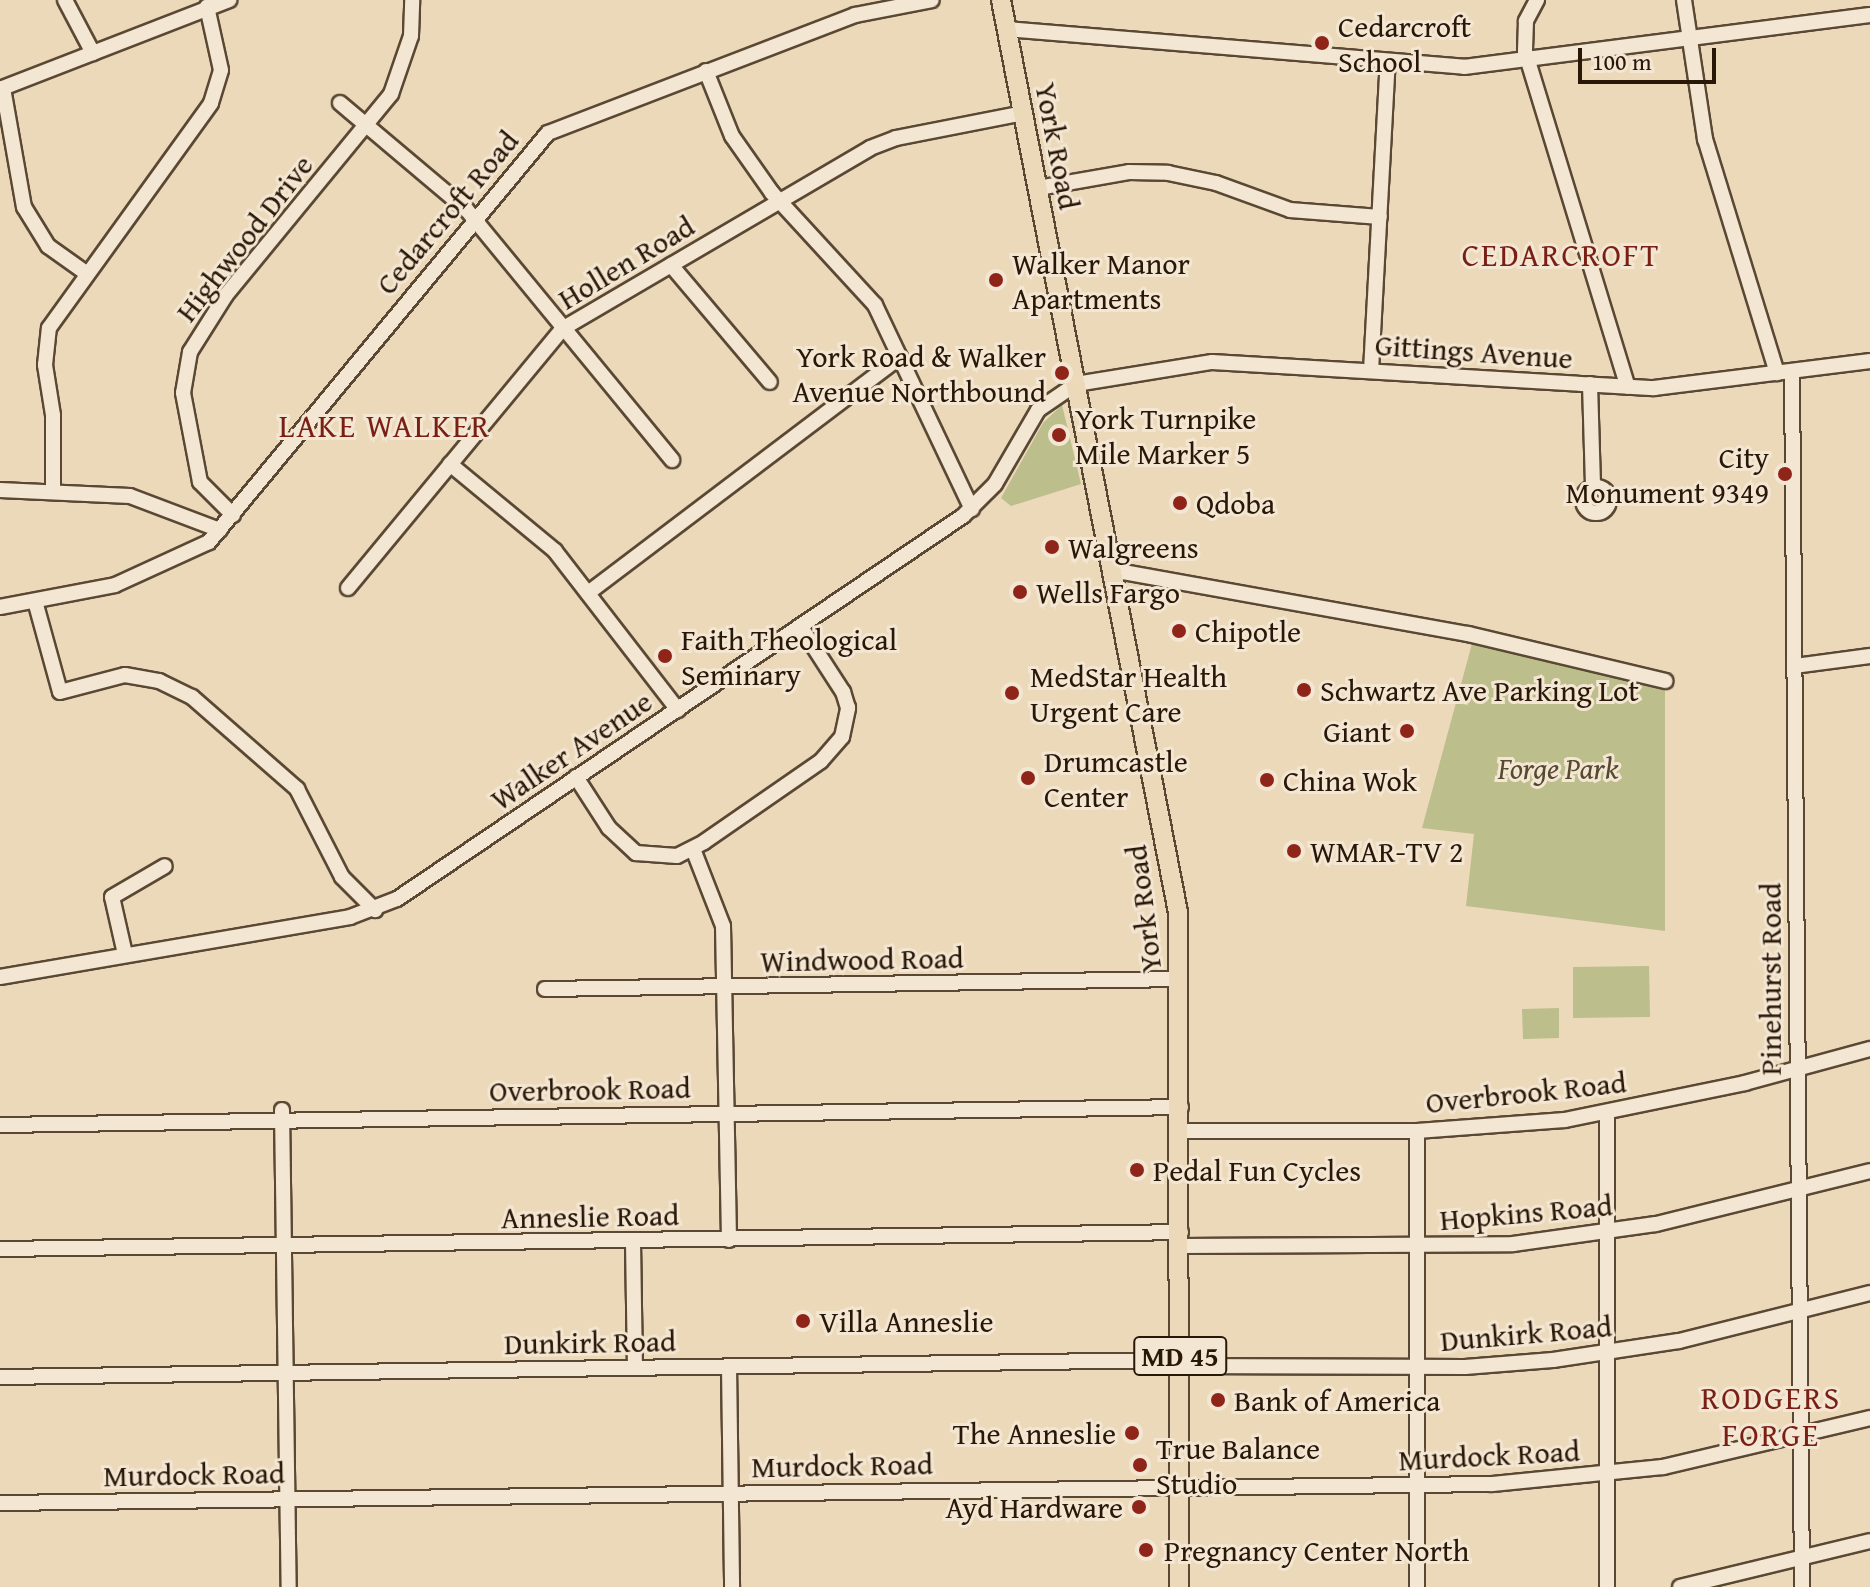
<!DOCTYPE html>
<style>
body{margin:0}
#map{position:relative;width:1870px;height:1587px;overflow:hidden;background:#ecd9ba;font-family:"Gentium Book Plus",serif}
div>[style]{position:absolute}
.green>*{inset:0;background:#bcbe8c}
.roads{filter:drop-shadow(2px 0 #5a4834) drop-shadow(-2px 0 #5a4834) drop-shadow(0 2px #5a4834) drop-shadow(0 -2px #5a4834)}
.minor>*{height:14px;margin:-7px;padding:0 7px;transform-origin:7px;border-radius:7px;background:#f3e6d2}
.minor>.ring{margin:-7px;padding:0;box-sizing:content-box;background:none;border:14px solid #f3e6d2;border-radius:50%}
.major>*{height:18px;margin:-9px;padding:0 9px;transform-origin:9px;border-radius:9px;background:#ecd9ba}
.dots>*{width:22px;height:22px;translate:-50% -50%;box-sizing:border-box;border:4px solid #f3e6d2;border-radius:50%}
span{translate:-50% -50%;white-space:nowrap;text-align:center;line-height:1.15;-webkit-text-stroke:6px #f3e6d2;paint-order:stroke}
.shield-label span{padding:2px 6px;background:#f3e6d2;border:2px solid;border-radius:6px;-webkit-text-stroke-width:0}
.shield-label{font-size:28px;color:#291708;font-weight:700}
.poi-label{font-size:30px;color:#291708}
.left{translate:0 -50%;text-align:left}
.right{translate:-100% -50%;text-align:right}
.street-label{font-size:30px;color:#291708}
.park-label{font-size:30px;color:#554930;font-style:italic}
.neighbourhood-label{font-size:32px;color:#7a1f14;letter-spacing:2px}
.scale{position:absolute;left:1578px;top:48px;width:138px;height:36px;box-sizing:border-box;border:4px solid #291708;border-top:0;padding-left:10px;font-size:24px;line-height:28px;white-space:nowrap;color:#291708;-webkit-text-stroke:6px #f3e6d2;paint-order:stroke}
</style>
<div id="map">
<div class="green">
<div style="clip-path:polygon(1062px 405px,1081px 484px,1011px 506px,1001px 498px,1043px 423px)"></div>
<div style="clip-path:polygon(1473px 640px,1665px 686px,1665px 931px,1466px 906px,1474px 834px,1422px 828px)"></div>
<div style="clip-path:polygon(1649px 966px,1650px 1017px,1573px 1018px,1573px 967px)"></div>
<div style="clip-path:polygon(1559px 1008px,1559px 1038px,1523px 1039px,1522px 1009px)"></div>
</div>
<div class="roads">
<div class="minor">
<div style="left:65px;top:0;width:60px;rotate:62.2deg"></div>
<div style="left:1537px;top:0;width:24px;rotate:118deg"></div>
<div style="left:1526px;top:21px;width:30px;rotate:92deg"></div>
<div style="left:1525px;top:51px;width:351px;rotate:73deg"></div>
<div style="left:1684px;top:0;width:141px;rotate:81.4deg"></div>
<div style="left:1705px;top:139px;width:245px;rotate:72.9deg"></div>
<div style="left:1006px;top:29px;width:460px;rotate:4.7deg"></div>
<div style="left:1464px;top:67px;width:409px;rotate:-7.3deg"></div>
<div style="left:706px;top:71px;width:70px;rotate:68.2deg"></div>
<div style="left:732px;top:136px;width:70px;rotate:54.9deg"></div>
<div style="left:772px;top:193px;width:152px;rotate:47.4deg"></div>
<div style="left:875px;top:305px;width:226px;rotate:64.6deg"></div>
<div style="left:3px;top:88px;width:121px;rotate:80deg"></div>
<div style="left:24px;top:207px;width:46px;rotate:58.4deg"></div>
<div style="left:48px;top:246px;width:47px;rotate:35.4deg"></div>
<div style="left:0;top:89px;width:246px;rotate:-21.2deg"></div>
<div style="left:340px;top:103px;width:165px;rotate:40.1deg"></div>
<div style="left:466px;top:209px;width:325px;rotate:50.6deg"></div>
<div style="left:1038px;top:188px;width:92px;rotate:-10deg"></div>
<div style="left:1129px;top:172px;width:39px;rotate:1deg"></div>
<div style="left:1168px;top:173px;width:49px;rotate:11.8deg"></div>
<div style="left:1216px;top:183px;width:79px;rotate:20deg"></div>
<div style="left:1290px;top:210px;width:90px;rotate:4.4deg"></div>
<div style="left:671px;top:265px;width:153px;rotate:49.8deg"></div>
<div style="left:1371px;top:371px;width:310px;rotate:-86.9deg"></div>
<div style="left:1792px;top:371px;width:1216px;rotate:89.53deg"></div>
<div style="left:1590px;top:384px;width:103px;rotate:88.3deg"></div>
<div style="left:450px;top:464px;width:136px;rotate:39.6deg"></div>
<div style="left:555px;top:551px;width:201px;rotate:52.3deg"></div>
<div class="ring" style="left:1583px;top:487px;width:12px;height:12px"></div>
<div style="left:0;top:490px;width:130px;rotate:2.6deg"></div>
<div style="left:130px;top:496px;width:96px;rotate:20.7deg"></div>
<div style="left:53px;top:491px;width:76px;rotate:-90deg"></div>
<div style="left:53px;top:415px;width:51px;rotate:-99.1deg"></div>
<div style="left:45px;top:365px;width:37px;rotate:-84deg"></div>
<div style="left:49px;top:328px;width:277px;rotate:-54.2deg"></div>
<div style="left:211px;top:103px;width:34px;rotate:-73deg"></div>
<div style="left:221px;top:70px;width:65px;rotate:-102.5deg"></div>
<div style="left:233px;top:515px;width:47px;rotate:-135deg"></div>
<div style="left:200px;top:482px;width:91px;rotate:-100.8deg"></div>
<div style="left:183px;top:393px;width:42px;rotate:-80.3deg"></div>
<div style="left:190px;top:352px;width:67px;rotate:-57.7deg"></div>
<div style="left:226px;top:295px;width:260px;rotate:-50.6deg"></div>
<div style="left:391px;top:94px;width:61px;rotate:-71deg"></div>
<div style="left:411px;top:36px;width:36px;rotate:-88deg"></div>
<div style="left:1112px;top:570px;width:362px;rotate:10.2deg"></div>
<div style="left:1468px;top:634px;width:203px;rotate:13.4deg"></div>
<div style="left:348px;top:588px;width:336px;rotate:-50.4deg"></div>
<div style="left:562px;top:329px;width:357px;rotate:-30.4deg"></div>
<div style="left:870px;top:148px;width:28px;rotate:-21deg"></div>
<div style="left:896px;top:138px;width:129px;rotate:-11.1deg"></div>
<div style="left:588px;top:593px;width:391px;rotate:-37.1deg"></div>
<div style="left:35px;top:601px;width:94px;rotate:74.6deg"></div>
<div style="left:60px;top:692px;width:67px;rotate:-14.7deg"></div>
<div style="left:125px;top:675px;width:35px;rotate:10deg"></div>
<div style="left:159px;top:681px;width:37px;rotate:26deg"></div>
<div style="left:192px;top:697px;width:140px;rotate:41.2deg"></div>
<div style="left:297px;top:789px;width:99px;rotate:62.9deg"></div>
<div style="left:342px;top:877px;width:47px;rotate:45deg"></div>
<div style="left:0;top:607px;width:117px;rotate:-10.8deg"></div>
<div style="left:115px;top:585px;width:103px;rotate:-24.6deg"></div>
<div style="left:209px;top:542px;width:531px;rotate:-50.35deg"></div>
<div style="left:548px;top:133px;width:329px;rotate:-21deg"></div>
<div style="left:855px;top:15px;width:78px;rotate:-11deg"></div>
<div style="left:1795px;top:666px;width:76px;rotate:-7.6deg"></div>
<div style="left:576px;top:777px;width:61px;rotate:57.1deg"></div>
<div style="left:609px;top:828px;width:37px;rotate:43deg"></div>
<div style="left:636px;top:853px;width:41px;rotate:4.2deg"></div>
<div style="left:677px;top:856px;width:30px;rotate:-27deg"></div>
<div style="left:704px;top:842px;width:142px;rotate:-34.7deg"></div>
<div style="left:821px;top:761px;width:32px;rotate:-49deg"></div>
<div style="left:842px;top:737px;width:30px;rotate:-78deg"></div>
<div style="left:848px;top:708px;width:17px;rotate:-107deg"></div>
<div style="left:843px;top:692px;width:77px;rotate:-122.9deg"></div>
<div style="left:693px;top:849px;width:83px;rotate:68.7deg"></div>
<div style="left:723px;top:926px;width:314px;rotate:88.9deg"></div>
<div style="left:125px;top:954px;width:58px;rotate:-102.8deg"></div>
<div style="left:112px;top:897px;width:61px;rotate:-30.3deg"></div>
<div style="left:0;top:977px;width:355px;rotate:-9.7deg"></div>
<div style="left:350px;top:917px;width:50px;rotate:-21deg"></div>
<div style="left:397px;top:899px;width:683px;rotate:-34.09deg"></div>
<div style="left:963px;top:516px;width:45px;rotate:-45deg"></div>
<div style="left:995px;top:484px;width:86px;rotate:-59.8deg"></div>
<div style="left:1038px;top:410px;width:46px;rotate:-34.4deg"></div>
<div style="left:1076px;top:384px;width:138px;rotate:-9.2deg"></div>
<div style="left:1212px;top:362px;width:443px;rotate:3.4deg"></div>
<div style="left:1654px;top:388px;width:218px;rotate:-7.1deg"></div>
<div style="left:545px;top:989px;width:635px;rotate:-0.9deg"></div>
<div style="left:282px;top:1110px;width:477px;rotate:89.2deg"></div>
<div style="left:0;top:1125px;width:1181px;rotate:-0.87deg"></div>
<div style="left:1181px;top:1131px;width:236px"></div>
<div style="left:1417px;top:1131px;width:148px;rotate:-4.3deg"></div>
<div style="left:1565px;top:1120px;width:184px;rotate:-11.6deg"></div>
<div style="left:1745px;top:1083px;width:130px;rotate:-15.2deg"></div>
<div style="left:1417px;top:1131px;width:456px;rotate:90deg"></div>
<div style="left:633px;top:1242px;width:125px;rotate:89.1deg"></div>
<div style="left:1180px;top:1246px;width:333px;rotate:-0.3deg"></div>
<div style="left:1513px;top:1244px;width:144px;rotate:-8deg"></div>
<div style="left:1656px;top:1224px;width:220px;rotate:-13.9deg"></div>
<div style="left:0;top:1249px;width:1181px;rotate:-0.82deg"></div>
<div style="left:729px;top:1366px;width:221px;rotate:89.2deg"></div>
<div style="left:1180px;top:1366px;width:285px;rotate:0.2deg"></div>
<div style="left:1465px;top:1367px;width:88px;rotate:-4.5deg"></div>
<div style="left:1553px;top:1360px;width:127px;rotate:-8.6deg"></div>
<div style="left:1679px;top:1341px;width:197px;rotate:-14.1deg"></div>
<div style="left:0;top:1377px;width:1180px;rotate:-0.83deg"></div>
<div style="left:0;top:1503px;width:1492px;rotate:-0.73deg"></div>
<div style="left:1492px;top:1484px;width:172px;rotate:-5.7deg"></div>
<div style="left:1663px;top:1467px;width:213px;rotate:-13.3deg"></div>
<div style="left:1607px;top:1587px;width:473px;rotate:-90deg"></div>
<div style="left:1680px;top:1587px;width:195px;rotate:-13.6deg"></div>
</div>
<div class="major">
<div style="left:1001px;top:0;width:929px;rotate:79.02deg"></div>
<div style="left:1178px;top:912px;width:675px;rotate:89.92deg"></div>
</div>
</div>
<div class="dots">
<div style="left:1322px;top:43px;background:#8f2418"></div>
<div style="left:996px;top:280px;background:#8f2418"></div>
<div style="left:1062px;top:373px;background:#8f2418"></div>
<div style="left:1059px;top:435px;background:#8f2418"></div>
<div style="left:1785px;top:474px;background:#8f2418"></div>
<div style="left:1180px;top:503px;background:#8f2418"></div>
<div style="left:1052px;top:547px;background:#8f2418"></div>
<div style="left:1020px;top:592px;background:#8f2418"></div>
<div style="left:1179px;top:631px;background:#8f2418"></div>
<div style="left:665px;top:656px;background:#8f2418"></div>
<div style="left:1304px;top:690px;background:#8f2418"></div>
<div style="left:1012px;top:693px;background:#8f2418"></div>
<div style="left:1407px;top:731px;background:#8f2418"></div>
<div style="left:1028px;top:778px;background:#8f2418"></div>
<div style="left:1267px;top:780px;background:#8f2418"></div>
<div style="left:1294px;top:851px;background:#8f2418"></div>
<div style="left:1137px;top:1170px;background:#8f2418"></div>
<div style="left:803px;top:1321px;background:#8f2418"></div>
<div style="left:1218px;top:1400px;background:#8f2418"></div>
<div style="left:1132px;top:1433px;background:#8f2418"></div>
<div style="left:1140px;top:1465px;background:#8f2418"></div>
<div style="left:1139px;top:1507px;background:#8f2418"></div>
<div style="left:1146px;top:1550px;background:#8f2418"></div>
</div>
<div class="shield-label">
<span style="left:1180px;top:1356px">MD 45</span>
</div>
<div class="poi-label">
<span class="left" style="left:1338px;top:43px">Cedarcroft<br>School</span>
<span class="left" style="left:1012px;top:280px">Walker Manor<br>Apartments</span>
<span class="right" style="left:1046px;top:373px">York Road &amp; Walker<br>Avenue Northbound</span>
<span class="left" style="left:1075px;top:435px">York Turnpike<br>Mile Marker 5</span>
<span class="right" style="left:1769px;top:474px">City<br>Monument 9349</span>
<span class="left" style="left:1196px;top:503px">Qdoba</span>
<span class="left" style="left:1068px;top:547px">Walgreens</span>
<span class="left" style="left:1036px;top:592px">Wells Fargo</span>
<span class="left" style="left:1195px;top:631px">Chipotle</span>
<span class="left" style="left:681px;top:656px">Faith Theological<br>Seminary</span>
<span class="left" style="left:1030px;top:693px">MedStar Health<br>Urgent Care</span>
<span class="left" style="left:1320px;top:690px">Schwartz Ave Parking Lot</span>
<span class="right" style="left:1391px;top:731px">Giant</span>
<span class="left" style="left:1044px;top:778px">Drumcastle<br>Center</span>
<span class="left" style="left:1283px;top:780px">China Wok</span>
<span class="left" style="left:1310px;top:851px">WMAR-TV 2</span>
<span class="left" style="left:1153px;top:1170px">Pedal Fun Cycles</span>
<span class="left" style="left:819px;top:1321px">Villa Anneslie</span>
<span class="left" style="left:1234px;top:1400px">Bank of America</span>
<span class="right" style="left:1116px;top:1433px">The Anneslie</span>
<span class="left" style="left:1156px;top:1465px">True Balance<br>Studio</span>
<span class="right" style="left:1123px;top:1507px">Ayd Hardware</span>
<span class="left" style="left:1164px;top:1550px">Pregnancy Center North</span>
</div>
<div class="street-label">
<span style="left:1058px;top:146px;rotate:79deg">York Road</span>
<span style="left:447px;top:212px;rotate:-50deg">Cedarcroft Road</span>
<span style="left:244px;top:238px;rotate:-52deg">Highwood Drive</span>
<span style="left:626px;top:262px;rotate:-31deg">Hollen Road</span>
<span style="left:1474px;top:351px;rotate:4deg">Gittings Avenue</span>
<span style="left:571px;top:750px;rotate:-34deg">Walker Avenue</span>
<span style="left:1143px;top:909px;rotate:-97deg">York Road</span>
<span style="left:862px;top:959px;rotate:-1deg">Windwood Road</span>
<span style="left:1770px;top:979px;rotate:-90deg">Pinehurst Road</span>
<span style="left:590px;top:1089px;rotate:-1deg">Overbrook Road</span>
<span style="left:1526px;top:1092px;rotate:-6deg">Overbrook Road</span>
<span style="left:1526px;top:1212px;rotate:-5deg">Hopkins Road</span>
<span style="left:590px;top:1216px;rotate:-1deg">Anneslie Road</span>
<span style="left:1526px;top:1333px;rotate:-5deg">Dunkirk Road</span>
<span style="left:590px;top:1342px;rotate:-1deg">Dunkirk Road</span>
<span style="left:1489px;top:1455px;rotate:-3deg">Murdock Road</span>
<span style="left:842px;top:1465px;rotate:-1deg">Murdock Road</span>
<span style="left:194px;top:1474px;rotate:-1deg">Murdock Road</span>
</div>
<div class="park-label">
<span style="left:1558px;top:768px">Forge Park</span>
</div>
<div class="neighbourhood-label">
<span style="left:1561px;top:255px">CEDARCROFT</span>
<span style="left:385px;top:426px">LAKE WALKER</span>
<span style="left:1771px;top:1417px">RODGERS<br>FORGE</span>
</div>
<div class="scale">100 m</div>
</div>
